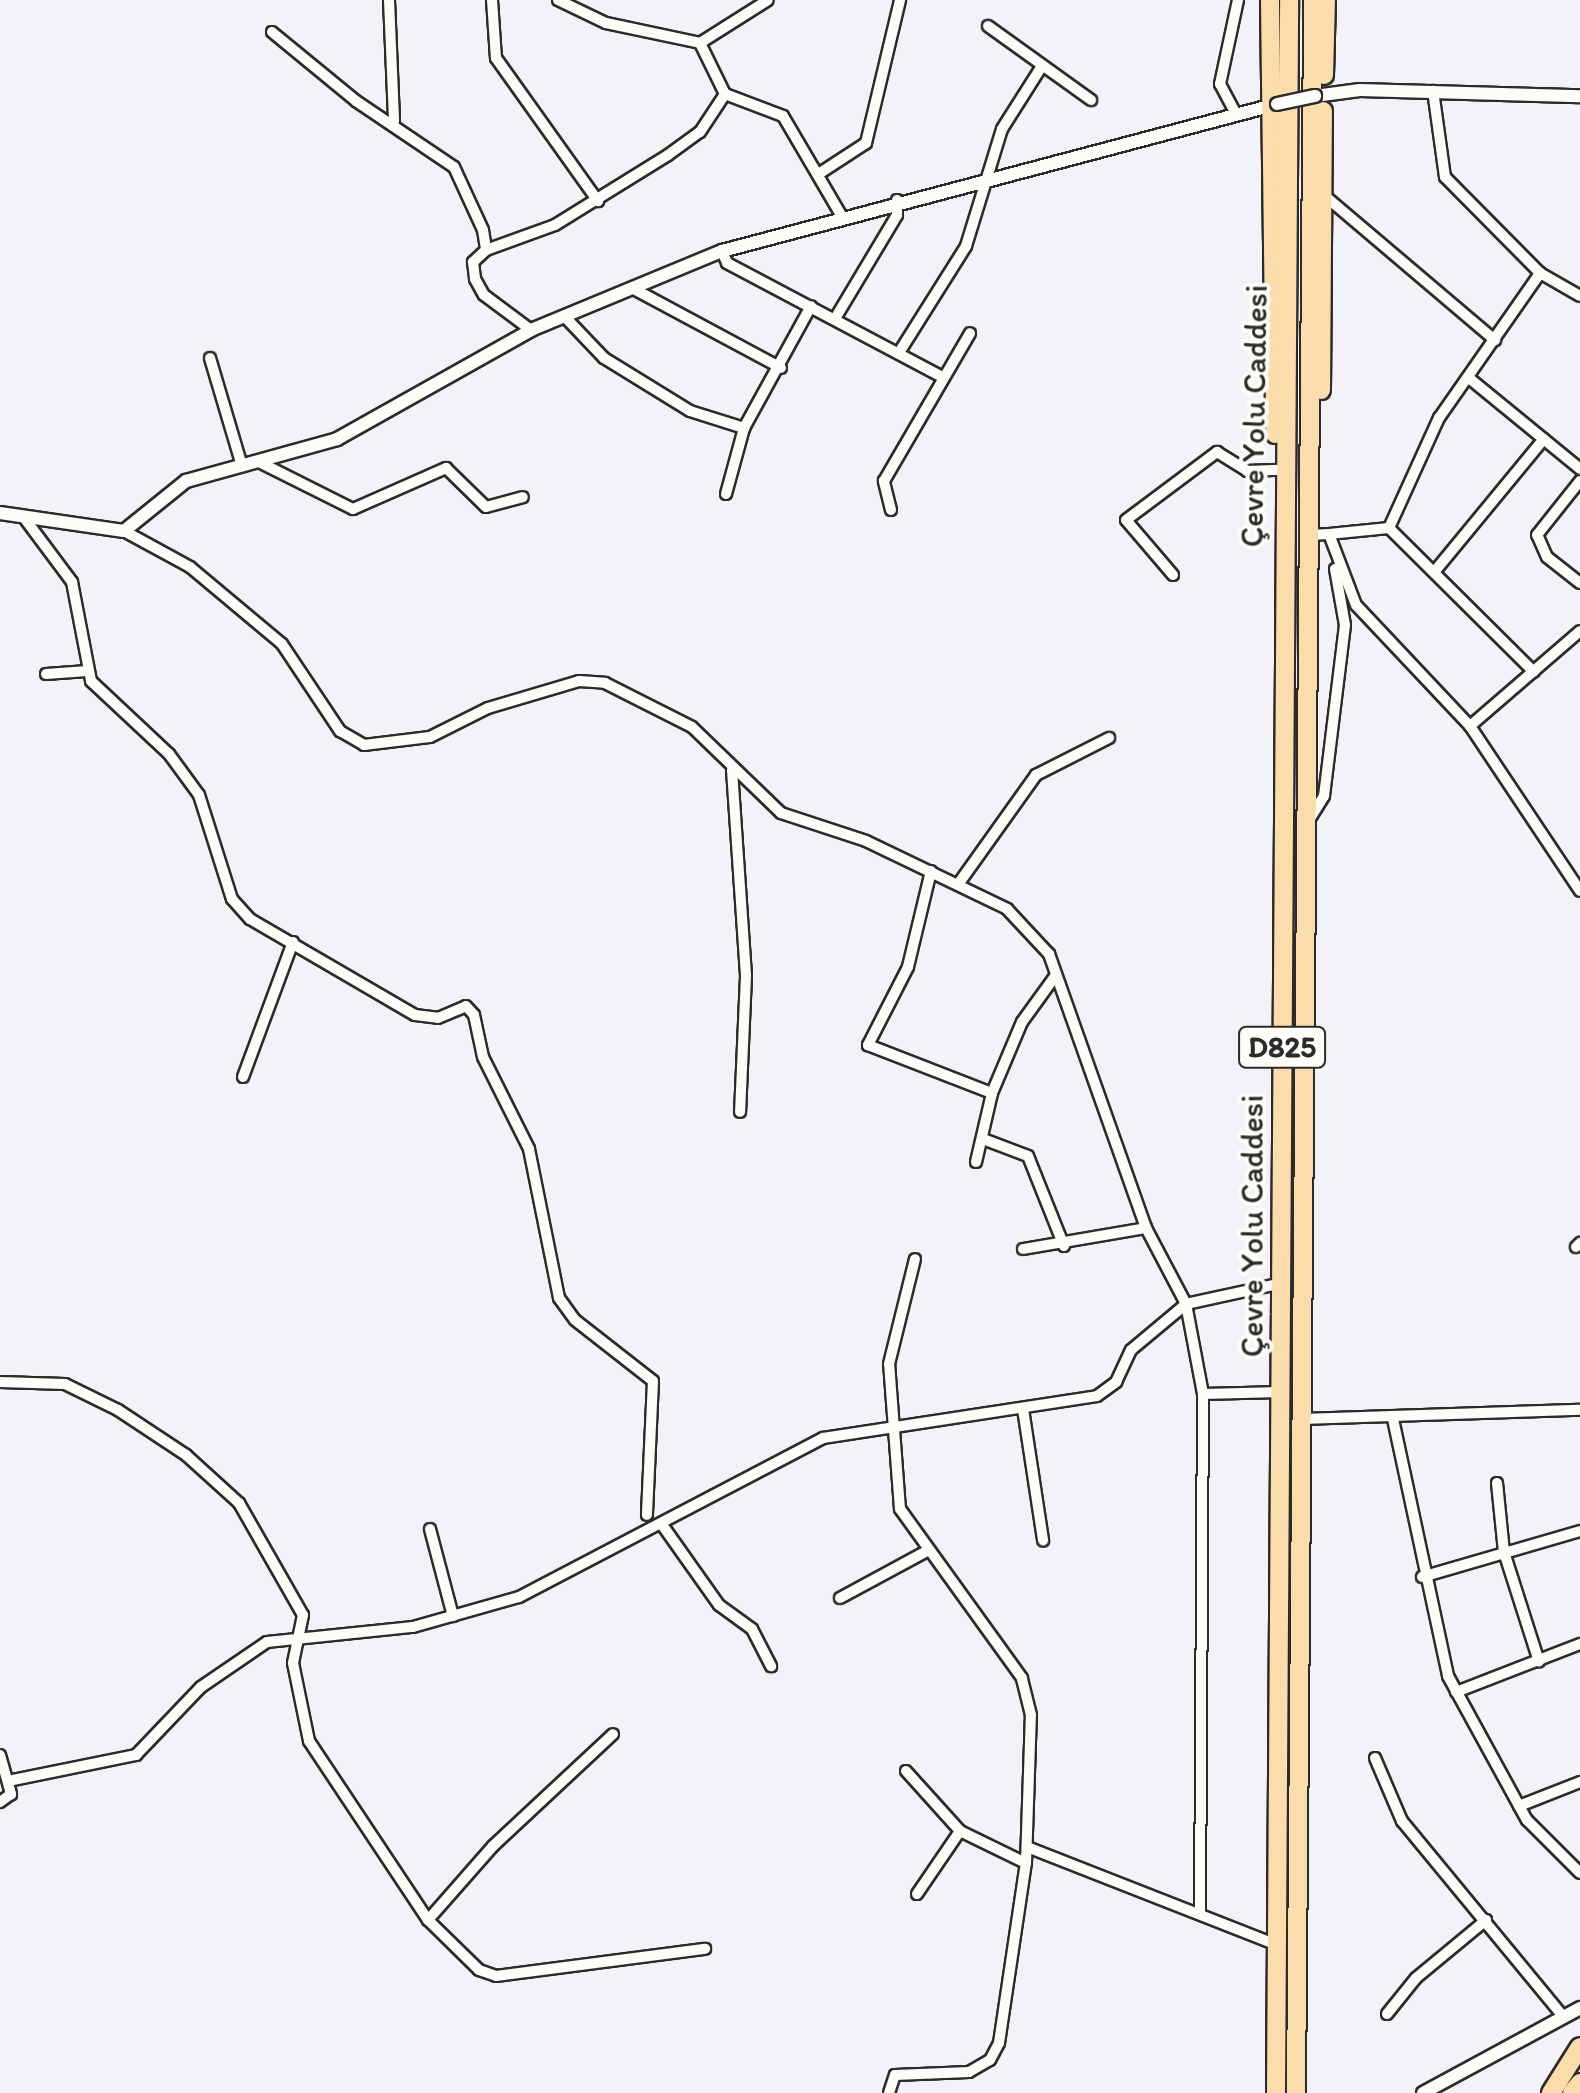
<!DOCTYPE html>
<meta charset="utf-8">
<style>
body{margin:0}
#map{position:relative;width:1580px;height:2093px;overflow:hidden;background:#f2f2f8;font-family:Itim,sans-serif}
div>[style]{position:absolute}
.roads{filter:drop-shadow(2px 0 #2b2b2b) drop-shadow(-2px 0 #2b2b2b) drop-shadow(0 2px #2b2b2b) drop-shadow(0 -2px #2b2b2b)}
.minor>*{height:10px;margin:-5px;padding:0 5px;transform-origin:5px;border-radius:5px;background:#fdfcf7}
.tertiary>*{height:12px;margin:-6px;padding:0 6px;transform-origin:6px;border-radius:6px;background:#fdfcf7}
.trunk>*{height:18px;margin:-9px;padding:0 9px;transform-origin:9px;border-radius:9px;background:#faddab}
.bridges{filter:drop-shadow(2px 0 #2b2b2b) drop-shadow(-2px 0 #2b2b2b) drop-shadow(0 2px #2b2b2b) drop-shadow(0 -2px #2b2b2b)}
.tertiary-bridge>*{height:12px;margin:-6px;padding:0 6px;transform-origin:6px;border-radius:6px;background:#fdfcf7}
span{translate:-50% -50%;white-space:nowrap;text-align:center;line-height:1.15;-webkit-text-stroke:8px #fdfcf7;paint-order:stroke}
.shield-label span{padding:2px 8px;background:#fdfcf7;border:2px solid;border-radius:8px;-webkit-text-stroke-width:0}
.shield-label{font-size:30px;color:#2b2b2b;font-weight:700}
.street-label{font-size:32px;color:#2b2b2b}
</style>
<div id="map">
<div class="roads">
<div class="minor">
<div style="left:389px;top:0;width:121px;rotate:87.6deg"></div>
<div style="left:492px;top:0;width:58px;rotate:86.1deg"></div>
<div style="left:496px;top:58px;width:176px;rotate:54.5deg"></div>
<div style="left:558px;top:0;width:53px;rotate:25.6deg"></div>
<div style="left:606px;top:23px;width:96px;rotate:12deg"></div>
<div style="left:700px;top:43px;width:57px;rotate:63.9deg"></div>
<div style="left:725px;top:94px;width:62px;rotate:20.8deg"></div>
<div style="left:783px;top:116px;width:115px;rotate:59.6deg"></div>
<div style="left:988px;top:26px;width:127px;rotate:35.7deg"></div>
<div style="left:272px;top:32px;width:109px;rotate:39.4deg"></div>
<div style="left:356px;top:101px;width:118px;rotate:34deg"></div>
<div style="left:454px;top:167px;width:69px;rotate:65.3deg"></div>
<div style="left:483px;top:230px;width:20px;rotate:81deg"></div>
<div style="left:486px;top:250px;width:18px;rotate:137deg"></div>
<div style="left:473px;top:262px;width:17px;rotate:83deg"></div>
<div style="left:475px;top:279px;width:18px;rotate:61deg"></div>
<div style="left:484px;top:295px;width:59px;rotate:36.7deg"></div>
<div style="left:700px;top:43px;width:80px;rotate:-32.3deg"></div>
<div style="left:1236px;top:114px;width:34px;rotate:-118deg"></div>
<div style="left:1220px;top:84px;width:86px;rotate:-77.9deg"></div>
<div style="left:820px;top:173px;width:55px;rotate:-33.1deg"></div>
<div style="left:866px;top:143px;width:147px;rotate:-76.6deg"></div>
<div style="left:1325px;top:196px;width:223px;rotate:40.3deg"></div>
<div style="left:486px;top:250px;width:73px;rotate:-19.9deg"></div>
<div style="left:555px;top:225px;width:133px;rotate:-31.8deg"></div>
<div style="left:668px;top:155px;width:39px;rotate:-36deg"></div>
<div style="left:700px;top:132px;width:45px;rotate:-56.7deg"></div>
<div style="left:722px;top:251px;width:13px;rotate:67deg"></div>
<div style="left:727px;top:263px;width:241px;rotate:27.9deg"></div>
<div style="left:1540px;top:273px;width:46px;rotate:29.9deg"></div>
<div style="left:632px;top:288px;width:169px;rotate:28.2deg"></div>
<div style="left:564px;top:316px;width:58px;rotate:46.4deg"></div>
<div style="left:604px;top:358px;width:101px;rotate:31.6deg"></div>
<div style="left:690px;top:411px;width:57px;rotate:17.5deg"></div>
<div style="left:836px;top:317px;width:119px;rotate:-59.1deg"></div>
<div style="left:897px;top:215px;width:15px;rotate:-90deg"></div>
<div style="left:900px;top:351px;width:124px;rotate:-57.8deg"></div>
<div style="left:966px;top:246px;width:122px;rotate:-72.9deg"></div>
<div style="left:1002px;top:129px;width:75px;rotate:-57.6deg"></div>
<div style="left:210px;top:358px;width:113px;rotate:73.5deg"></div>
<div style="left:1469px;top:378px;width:144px;rotate:39.3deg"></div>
<div style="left:261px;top:463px;width:103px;rotate:26.6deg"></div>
<div style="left:353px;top:509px;width:102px;rotate:-23.8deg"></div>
<div style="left:446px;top:468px;width:56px;rotate:44.3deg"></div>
<div style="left:486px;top:507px;width:38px;rotate:-15deg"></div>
<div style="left:726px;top:494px;width:68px;rotate:-74.7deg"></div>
<div style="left:744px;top:428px;width:139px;rotate:-61.2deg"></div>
<div style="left:891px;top:510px;width:30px;rotate:-104deg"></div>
<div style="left:884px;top:481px;width:171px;rotate:-59.8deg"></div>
<div style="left:25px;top:519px;width:79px;rotate:53.3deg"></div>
<div style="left:72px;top:582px;width:101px;rotate:79.1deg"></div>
<div style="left:91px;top:681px;width:107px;rotate:43.1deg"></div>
<div style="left:169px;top:754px;width:51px;rotate:53.8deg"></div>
<div style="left:199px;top:795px;width:109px;rotate:72.4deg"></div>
<div style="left:232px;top:899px;width:27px;rotate:48deg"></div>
<div style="left:250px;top:919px;width:191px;rotate:30.2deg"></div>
<div style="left:415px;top:1015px;width:23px;rotate:7deg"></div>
<div style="left:438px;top:1018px;width:30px;rotate:-23deg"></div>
<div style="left:466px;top:1006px;width:12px;rotate:48deg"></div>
<div style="left:474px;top:1015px;width:43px;rotate:77.9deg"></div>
<div style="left:483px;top:1057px;width:103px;rotate:63.4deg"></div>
<div style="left:529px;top:1149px;width:152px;rotate:78.6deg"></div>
<div style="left:559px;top:1298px;width:27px;rotate:54deg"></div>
<div style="left:575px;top:1320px;width:99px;rotate:38deg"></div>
<div style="left:653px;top:1381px;width:134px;rotate:92.6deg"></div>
<div style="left:1389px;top:528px;width:204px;rotate:44.8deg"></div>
<div style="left:124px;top:531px;width:75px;rotate:28.6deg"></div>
<div style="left:190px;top:567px;width:120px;rotate:39.9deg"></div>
<div style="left:282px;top:644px;width:105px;rotate:56.3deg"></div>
<div style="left:340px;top:731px;width:28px;rotate:30deg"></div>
<div style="left:364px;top:745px;width:66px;rotate:-6.9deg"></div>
<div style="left:430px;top:737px;width:65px;rotate:-26.6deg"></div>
<div style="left:488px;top:708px;width:95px;rotate:-16.5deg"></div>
<div style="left:579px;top:681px;width:26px;rotate:4deg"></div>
<div style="left:605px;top:683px;width:97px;rotate:26.8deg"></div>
<div style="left:692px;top:727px;width:124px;rotate:44deg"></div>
<div style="left:781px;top:813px;width:89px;rotate:18.2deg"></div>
<div style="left:866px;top:841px;width:157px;rotate:25.7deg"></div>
<div style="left:1007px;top:909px;width:62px;rotate:47deg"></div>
<div style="left:1049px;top:954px;width:291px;rotate:70.5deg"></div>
<div style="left:1146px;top:1228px;width:86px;rotate:62.2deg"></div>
<div style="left:1186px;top:1304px;width:92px;rotate:79.3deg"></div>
<div style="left:1203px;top:1394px;width:78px;rotate:-1.5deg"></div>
<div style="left:1329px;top:534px;width:60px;rotate:-5.7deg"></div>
<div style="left:1389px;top:528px;width:121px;rotate:-65.6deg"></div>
<div style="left:1439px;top:418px;width:177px;rotate:-55.1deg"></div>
<div style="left:1540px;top:273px;width:135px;rotate:-134.7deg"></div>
<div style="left:1445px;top:177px;width:87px;rotate:-97.9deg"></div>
<div style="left:1309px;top:535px;width:20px;rotate:-3deg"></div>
<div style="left:1329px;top:534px;width:76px;rotate:69.2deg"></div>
<div style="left:1356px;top:605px;width:166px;rotate:46.7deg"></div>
<div style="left:1470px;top:726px;width:198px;rotate:56.3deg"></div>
<div style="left:1435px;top:571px;width:171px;rotate:-50.5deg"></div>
<div style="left:1173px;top:575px;width:72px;rotate:-130.5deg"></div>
<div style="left:1126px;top:520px;width:114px;rotate:-36.8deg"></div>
<div style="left:1217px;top:452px;width:36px;rotate:32deg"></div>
<div style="left:1247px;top:471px;width:33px;rotate:-2deg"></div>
<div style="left:1580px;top:583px;width:42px;rotate:-141.8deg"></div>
<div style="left:1547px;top:557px;width:24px;rotate:-114deg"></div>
<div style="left:1537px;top:535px;width:69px;rotate:-51.5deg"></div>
<div style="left:46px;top:674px;width:41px;rotate:-4.2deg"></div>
<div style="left:1470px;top:726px;width:145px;rotate:-40.8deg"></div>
<div style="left:732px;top:770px;width:206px;rotate:86.1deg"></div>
<div style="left:746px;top:976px;width:136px;rotate:92.5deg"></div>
<div style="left:1309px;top:820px;width:28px;rotate:-58deg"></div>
<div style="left:1324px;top:796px;width:172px;rotate:-83deg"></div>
<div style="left:1345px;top:625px;width:57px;rotate:-100.1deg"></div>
<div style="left:931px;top:871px;width:99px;rotate:103.5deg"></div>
<div style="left:908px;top:967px;width:88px;rotate:117.1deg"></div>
<div style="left:868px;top:1045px;width:133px;rotate:21.2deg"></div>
<div style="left:959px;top:883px;width:133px;rotate:-54.5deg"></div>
<div style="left:1036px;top:775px;width:82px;rotate:-26.9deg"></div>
<div style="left:243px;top:1077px;width:144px;rotate:-69.7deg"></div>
<div style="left:983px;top:1139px;width:48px;rotate:20.7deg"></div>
<div style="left:1028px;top:1156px;width:97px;rotate:68.2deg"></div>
<div style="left:976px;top:1162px;width:71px;rotate:-76.9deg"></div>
<div style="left:992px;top:1093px;width:77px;rotate:-67.1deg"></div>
<div style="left:1022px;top:1022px;width:58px;rotate:-54.1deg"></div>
<div style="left:1576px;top:1247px;width:6px;rotate:-45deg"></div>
<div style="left:1023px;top:1249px;width:125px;rotate:-9.7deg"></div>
<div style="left:0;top:1382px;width:65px;rotate:1.8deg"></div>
<div style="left:65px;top:1384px;width:59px;rotate:26.1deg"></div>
<div style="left:118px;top:1410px;width:82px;rotate:33.5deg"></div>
<div style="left:186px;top:1455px;width:72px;rotate:42.2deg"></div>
<div style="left:239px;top:1503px;width:129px;rotate:60.3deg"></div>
<div style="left:303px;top:1615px;width:49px;rotate:101.8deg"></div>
<div style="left:293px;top:1663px;width:80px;rotate:78.4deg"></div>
<div style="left:309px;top:1741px;width:215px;rotate:56.4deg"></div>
<div style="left:428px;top:1920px;width:98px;rotate:-48.7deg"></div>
<div style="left:493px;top:1846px;width:164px;rotate:-43deg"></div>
<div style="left:1023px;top:1409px;width:133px;rotate:81.3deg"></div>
<div style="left:1302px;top:1419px;width:278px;rotate:-1.9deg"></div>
<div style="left:1393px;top:1419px;width:263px;rotate:77.9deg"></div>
<div style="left:1448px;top:1676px;width:164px;rotate:61.3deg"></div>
<div style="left:1527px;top:1820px;width:75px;rotate:45deg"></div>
<div style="left:1497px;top:1483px;width:69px;rotate:84.2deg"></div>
<div style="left:1504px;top:1552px;width:115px;rotate:72.3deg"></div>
<div style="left:663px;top:1526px;width:97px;rotate:54.7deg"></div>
<div style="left:719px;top:1605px;width:41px;rotate:36deg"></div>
<div style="left:752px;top:1629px;width:42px;rotate:62.8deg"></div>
<div style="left:430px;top:1529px;width:90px;rotate:75.2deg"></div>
<div style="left:1422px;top:1577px;width:165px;rotate:-16.2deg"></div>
<div style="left:840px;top:1598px;width:97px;rotate:-28.4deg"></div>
<div style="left:1456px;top:1692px;width:133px;rotate:-21.2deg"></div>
<div style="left:0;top:1755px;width:41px;rotate:74.2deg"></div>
<div style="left:11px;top:1794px;width:14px;rotate:144deg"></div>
<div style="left:1375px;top:1758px;width:69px;rotate:66.8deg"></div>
<div style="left:1402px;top:1821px;width:250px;rotate:50.5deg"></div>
<div style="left:906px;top:1771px;width:81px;rotate:48deg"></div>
<div style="left:960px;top:1831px;width:73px;rotate:25.9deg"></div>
<div style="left:8px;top:1781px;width:131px;rotate:-11.5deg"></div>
<div style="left:136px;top:1755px;width:94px;rotate:-46.3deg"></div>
<div style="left:201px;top:1687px;width:80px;rotate:-34.3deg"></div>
<div style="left:267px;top:1642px;width:147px;rotate:-5.9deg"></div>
<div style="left:413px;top:1627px;width:110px;rotate:-15.8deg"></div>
<div style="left:519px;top:1597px;width:343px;rotate:-27.6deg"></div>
<div style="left:823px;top:1438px;width:277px;rotate:-8.7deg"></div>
<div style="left:1097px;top:1396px;width:24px;rotate:-36deg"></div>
<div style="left:1116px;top:1382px;width:35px;rotate:-65deg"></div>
<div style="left:1131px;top:1350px;width:72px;rotate:-39.9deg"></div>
<div style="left:1186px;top:1304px;width:98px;rotate:-12.3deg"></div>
<div style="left:1519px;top:1806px;width:66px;rotate:-21.5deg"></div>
<div style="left:1027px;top:1847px;width:266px;rotate:21.4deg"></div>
<div style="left:917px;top:1894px;width:76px;rotate:-55.7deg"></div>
<div style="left:1200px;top:1913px;width:519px;rotate:-89.67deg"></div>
<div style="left:428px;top:1920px;width:71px;rotate:44.4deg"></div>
<div style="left:479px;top:1970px;width:18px;rotate:19deg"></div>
<div style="left:496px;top:1976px;width:211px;rotate:-7.4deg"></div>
<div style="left:1387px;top:2014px;width:46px;rotate:-51.1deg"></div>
<div style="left:1416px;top:1978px;width:91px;rotate:-39.6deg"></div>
<div style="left:889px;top:2093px;width:19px;rotate:-72deg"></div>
<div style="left:895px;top:2075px;width:74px;rotate:-2.3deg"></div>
<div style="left:969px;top:2072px;width:24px;rotate:-30deg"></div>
<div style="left:990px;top:2060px;width:19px;rotate:-62deg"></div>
<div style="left:999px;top:2043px;width:182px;rotate:-81.5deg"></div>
<div style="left:1026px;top:1863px;width:148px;rotate:-88.1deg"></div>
<div style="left:1031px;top:1715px;width:38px;rotate:-104deg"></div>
<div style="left:1022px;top:1678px;width:208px;rotate:-125.8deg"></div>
<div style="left:900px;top:1509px;width:145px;rotate:-94.3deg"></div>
<div style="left:889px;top:1364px;width:108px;rotate:-76.1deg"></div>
</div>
<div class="tertiary">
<div style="left:1315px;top:96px;width:45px;rotate:-7.6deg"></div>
<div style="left:1360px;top:90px;width:220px;rotate:1.6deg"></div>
<div style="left:0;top:513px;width:125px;rotate:8.3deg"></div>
<div style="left:124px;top:531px;width:80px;rotate:-38.9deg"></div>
<div style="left:186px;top:481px;width:157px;rotate:-15.5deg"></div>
<div style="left:337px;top:439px;width:223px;rotate:-29.3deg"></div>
<div style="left:531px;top:330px;width:207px;rotate:-22.5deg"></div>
<div style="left:722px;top:251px;width:574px;rotate:-14.83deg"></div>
<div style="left:1423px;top:2093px;width:179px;rotate:-28.4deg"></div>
</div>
<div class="trunk">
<div style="left:1270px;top:0;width:434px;rotate:89.3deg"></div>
<div style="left:1324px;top:75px;width:75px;rotate:-88.5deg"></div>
<div style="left:1321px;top:390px;width:279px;rotate:-89.6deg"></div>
<div style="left:1276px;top:2093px;width:2093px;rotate:-89.64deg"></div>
<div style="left:1296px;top:2093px;width:2093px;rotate:-89.53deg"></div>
<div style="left:1551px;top:2093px;width:54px;rotate:-57.8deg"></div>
<div style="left:1572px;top:2093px;width:13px;rotate:-51deg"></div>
</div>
</div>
<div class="bridges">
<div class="tertiary-bridge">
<div style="left:1277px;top:104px;width:39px;rotate:-12deg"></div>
</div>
</div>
<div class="shield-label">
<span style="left:1282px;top:1047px">D825</span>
</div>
<div class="street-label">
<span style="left:1254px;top:416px;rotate:-89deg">Çevre Yolu Caddesi</span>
<span style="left:1252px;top:1226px;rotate:-90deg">Çevre Yolu Caddesi</span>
</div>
</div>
